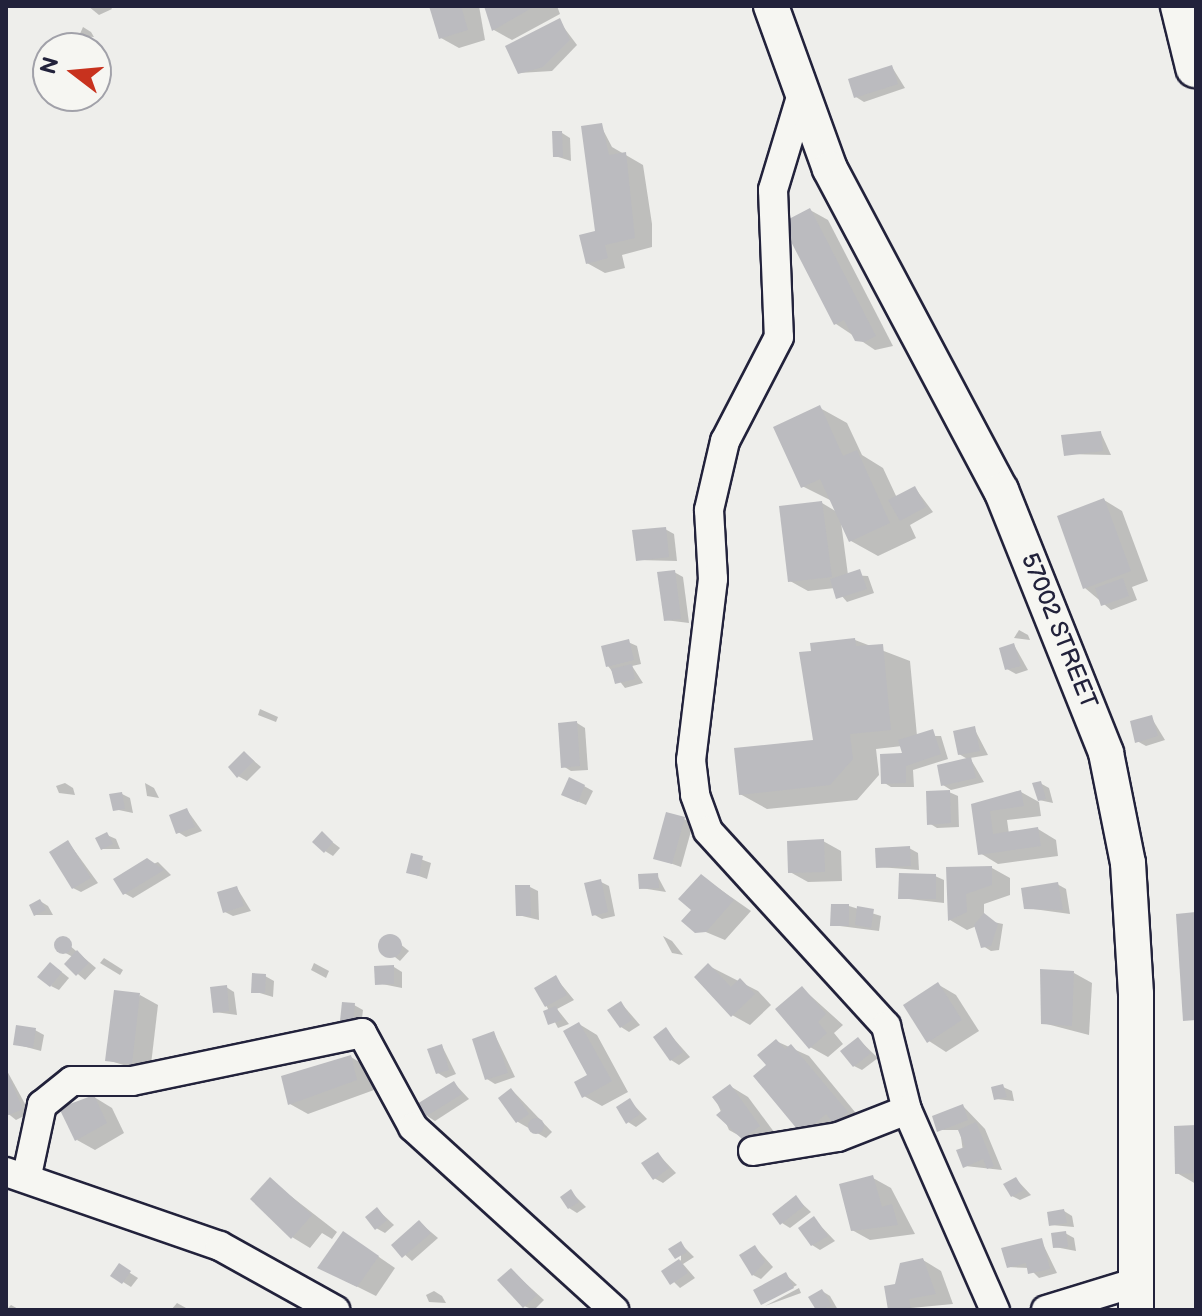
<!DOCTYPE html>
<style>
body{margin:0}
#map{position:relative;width:1202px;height:1316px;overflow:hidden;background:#eeeeeb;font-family:"Balsamiq Sans",sans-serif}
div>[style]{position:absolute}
.shadow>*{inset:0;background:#0003}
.building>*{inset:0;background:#bbbbbf}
.round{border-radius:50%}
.roads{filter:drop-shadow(2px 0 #22223b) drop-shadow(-2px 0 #22223b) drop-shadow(0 2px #22223b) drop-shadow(0 -2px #22223b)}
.minor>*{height:28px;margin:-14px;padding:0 14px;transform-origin:14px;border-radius:14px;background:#f6f6f2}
.tertiary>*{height:34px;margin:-17px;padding:0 17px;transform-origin:17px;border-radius:17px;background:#f6f6f2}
.secondary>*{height:40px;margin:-20px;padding:0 20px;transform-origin:20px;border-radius:20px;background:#f6f6f2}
span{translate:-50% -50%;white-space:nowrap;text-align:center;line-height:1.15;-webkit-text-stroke:6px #f6f6f2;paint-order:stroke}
.street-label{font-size:24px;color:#22223b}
.frame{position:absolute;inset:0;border:8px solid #22223b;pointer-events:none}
.north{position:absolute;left:32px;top:32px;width:80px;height:80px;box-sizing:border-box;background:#f6f6f2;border:2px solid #a1a1a9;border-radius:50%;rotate:286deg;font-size:22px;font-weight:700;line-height:32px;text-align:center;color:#22223b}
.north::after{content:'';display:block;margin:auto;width:28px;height:36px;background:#c8321e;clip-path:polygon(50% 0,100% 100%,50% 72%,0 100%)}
</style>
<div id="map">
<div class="shadow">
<div style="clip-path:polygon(88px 6px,110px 6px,112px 9px,99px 15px)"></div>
<div style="clip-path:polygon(431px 6px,479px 6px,485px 40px,459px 48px,441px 38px)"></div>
<div style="clip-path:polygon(486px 6px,557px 6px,560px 14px,512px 40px,494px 30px)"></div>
<div style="clip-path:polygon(559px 21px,577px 45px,552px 71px,519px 73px)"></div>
<div style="clip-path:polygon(83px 27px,91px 32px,94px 37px,79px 36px)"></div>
<div style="clip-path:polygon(892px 67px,905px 88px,864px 102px,856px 97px)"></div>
<div style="clip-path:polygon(601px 126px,612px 147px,643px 165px,652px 224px,652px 247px,622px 255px,625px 268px,605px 273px,587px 263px,597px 232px)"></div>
<div style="clip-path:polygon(562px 133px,570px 138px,571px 161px,555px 156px)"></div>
<div style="clip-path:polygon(810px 210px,828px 220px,893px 346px,875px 350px,836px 324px)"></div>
<div style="clip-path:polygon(820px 408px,847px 423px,862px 455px,883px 468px,897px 498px,915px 488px,933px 512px,910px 525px,916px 538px,878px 556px,851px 541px,841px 522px,848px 575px,868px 576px,874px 593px,847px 602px,835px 588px,808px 591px,790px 581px,822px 503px,837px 512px,832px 501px,802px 486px)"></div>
<div style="clip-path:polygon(1101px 433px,1111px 455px,1066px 454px)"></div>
<div style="clip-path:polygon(1104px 500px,1122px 511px,1148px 581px,1132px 587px,1137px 600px,1111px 610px,1085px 588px)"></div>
<div style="clip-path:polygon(665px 529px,674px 534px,677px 561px,638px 560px)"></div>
<div style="clip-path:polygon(674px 572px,683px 577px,689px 623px,665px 620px)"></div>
<div style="clip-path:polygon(1019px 630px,1028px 635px,1030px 640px,1014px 638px)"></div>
<div style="clip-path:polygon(855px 640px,910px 661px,917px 736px,941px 736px,948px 759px,913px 770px,914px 787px,891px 787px,883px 782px,905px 755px,902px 746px,876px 749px,879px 775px,857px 800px,767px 809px,740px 794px,816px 742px)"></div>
<div style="clip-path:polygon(628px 642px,637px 646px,641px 664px,632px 666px,643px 683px,625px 688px,608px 666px)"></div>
<div style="clip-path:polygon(1014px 645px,1028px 670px,1016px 674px,1007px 669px)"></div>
<div style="clip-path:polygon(260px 709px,278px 717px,276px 722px,258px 715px)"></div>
<div style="clip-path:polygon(1151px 717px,1165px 740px,1146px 746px,1137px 741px)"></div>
<div style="clip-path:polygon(577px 723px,585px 728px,588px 770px,571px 771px,563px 766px)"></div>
<div style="clip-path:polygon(974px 728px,988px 755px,970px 758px,984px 782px,951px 790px,943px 785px,969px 760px,959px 754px)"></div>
<div style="clip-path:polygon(245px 753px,261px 767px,247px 781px,238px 776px)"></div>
<div style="clip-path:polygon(65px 783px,73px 788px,75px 795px,59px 793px,56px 786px)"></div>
<div style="clip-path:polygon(145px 783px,154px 788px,159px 798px,147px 796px)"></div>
<div style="clip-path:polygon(1040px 783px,1049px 788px,1053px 803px,1039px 800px)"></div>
<div style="clip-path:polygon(584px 786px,593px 791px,586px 805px,572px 799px)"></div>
<div style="clip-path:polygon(949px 792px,958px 796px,959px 827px,937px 828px,929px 823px)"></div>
<div style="clip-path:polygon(1021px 792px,1039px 802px,1041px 816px,1007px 820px,1009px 834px,1038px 829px,1056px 840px,1058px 856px,998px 864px,980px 853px,974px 806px)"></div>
<div style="clip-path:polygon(122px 794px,130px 798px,133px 813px,114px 809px)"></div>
<div style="clip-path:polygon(187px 810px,202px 831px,186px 837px,178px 832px)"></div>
<div style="clip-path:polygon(684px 819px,693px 824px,681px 867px,656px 858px)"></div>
<div style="clip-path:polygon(322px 834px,340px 848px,333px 856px,325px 851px)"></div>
<div style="clip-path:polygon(107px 835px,116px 839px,120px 849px,102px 849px)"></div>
<div style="clip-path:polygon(823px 841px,841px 851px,842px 881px,808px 882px,790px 872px)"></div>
<div style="clip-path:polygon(69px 843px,98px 883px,81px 892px,73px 888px)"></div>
<div style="clip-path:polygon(909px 848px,918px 853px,919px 870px,878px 867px)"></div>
<div style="clip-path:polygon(412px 856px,431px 863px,427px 879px,408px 872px)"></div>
<div style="clip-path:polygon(158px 862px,171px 875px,133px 898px,124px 893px,116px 880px)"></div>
<div style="clip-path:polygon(992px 868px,1010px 878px,1010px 895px,984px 904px,984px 920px,1003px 924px,999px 950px,991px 951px,983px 946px,979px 925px,967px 930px,950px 920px,948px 869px)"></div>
<div style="clip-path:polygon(657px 875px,666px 892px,641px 888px)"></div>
<div style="clip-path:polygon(701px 876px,751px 911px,725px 940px,701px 930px,693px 910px)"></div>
<div style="clip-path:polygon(935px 876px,944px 880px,944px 903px,900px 898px)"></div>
<div style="clip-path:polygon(601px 882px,609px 886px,615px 916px,602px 919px,593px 914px)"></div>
<div style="clip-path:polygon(1057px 884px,1066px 889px,1070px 914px,1026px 908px)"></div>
<div style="clip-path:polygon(530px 887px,538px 891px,539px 920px,518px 915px)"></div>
<div style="clip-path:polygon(237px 888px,251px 911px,233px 916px,225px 912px)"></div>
<div style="clip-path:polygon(40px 901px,48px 906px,53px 915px,35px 915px)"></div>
<div style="clip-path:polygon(849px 906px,881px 916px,879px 931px,832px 925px)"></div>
<div style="clip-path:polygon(390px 936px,409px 951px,400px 961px,381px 946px)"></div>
<div style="clip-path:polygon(663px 936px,672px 941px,683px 955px,672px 953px)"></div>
<div style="clip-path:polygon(62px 939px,96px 968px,85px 980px,66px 964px,73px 957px,58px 949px)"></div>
<div style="clip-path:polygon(104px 958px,123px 970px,120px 975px,100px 963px)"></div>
<div style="clip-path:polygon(314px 963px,329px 971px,326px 978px,311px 970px)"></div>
<div style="clip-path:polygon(709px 966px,758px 991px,771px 1005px,750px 1025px,732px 1015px)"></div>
<div style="clip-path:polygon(394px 967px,402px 972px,402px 988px,377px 983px)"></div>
<div style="clip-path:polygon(58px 969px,69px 978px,59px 990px,51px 986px)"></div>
<div style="clip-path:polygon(1074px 973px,1092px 983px,1089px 1035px,1043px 1023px)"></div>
<div style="clip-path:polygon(265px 976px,274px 981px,273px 997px,253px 991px)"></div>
<div style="clip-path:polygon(556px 978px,574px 1000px,557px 1009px,569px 1024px,558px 1028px,546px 1005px)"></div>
<div style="clip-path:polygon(939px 985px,956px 995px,979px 1031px,946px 1052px,929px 1041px)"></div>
<div style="clip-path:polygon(226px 987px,234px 992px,237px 1015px,215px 1012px)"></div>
<div style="clip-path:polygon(802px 988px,843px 1025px,834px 1033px,843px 1044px,828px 1057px,810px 1047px)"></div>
<div style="clip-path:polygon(140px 995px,158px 1005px,150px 1073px,107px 1060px)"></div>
<div style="clip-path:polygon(621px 1003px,640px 1025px,629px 1032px,621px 1027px)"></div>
<div style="clip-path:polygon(354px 1005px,363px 1010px,361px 1026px,342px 1020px)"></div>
<div style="clip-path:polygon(579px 1024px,597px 1035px,628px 1092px,602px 1106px,584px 1096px,589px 1075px)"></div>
<div style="clip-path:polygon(35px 1030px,44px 1035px,41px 1051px,15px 1044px)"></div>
<div style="clip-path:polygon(666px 1030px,690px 1057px,679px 1065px,671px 1060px)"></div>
<div style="clip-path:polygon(494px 1033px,515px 1077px,495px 1084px,487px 1079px)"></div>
<div style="clip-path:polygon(858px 1039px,878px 1058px,862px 1070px,854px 1066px)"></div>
<div style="clip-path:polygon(776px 1041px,809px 1056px,864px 1123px,821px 1144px,769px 1065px)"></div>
<div style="clip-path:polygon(442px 1046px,456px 1074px,446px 1078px,438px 1073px)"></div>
<div style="clip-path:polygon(351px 1057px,369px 1068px,374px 1090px,308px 1114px,290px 1104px)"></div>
<div style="clip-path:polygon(6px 1069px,30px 1113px,16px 1120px,6px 1112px)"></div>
<div style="clip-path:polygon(454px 1083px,469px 1099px,435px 1121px,427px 1116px)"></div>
<div style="clip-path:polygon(730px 1086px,748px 1097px,777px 1136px,747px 1140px,729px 1130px,715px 1098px)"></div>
<div style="clip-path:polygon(1003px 1087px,1012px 1091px,1014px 1101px,996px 1099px)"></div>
<div style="clip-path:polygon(512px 1090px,552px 1132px,546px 1138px,518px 1122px)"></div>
<div style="clip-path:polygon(94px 1097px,112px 1108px,124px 1133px,95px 1150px,77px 1140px)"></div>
<div style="clip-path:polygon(630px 1101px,647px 1119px,636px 1127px,628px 1122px)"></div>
<div style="clip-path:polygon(963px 1106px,985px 1129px,1002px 1170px,965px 1166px,960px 1130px,939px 1130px)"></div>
<div style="clip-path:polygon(1196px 1127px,1196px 1184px,1177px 1173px)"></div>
<div style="clip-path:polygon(658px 1154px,676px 1173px,663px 1183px,654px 1178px)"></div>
<div style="clip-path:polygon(873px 1178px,891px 1188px,915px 1234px,870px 1240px,852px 1230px)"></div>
<div style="clip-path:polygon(1016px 1179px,1031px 1195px,1020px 1200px,1012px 1196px)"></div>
<div style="clip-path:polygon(270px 1180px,337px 1232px,332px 1239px,322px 1233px,310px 1248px,292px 1237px)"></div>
<div style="clip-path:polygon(571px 1192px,586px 1207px,577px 1213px,569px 1208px)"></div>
<div style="clip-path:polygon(796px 1198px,811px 1212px,790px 1228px,782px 1223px)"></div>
<div style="clip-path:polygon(378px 1210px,394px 1225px,385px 1233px,376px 1228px)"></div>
<div style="clip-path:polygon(1064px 1211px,1072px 1216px,1074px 1227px,1051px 1225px)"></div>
<div style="clip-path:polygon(814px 1219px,835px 1241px,820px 1250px,812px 1245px)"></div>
<div style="clip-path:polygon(419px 1222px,438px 1238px,412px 1261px,394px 1245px)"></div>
<div style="clip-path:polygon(344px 1233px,395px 1268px,376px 1296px,320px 1268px)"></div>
<div style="clip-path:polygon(1065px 1233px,1074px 1238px,1076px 1251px,1055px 1247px)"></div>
<div style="clip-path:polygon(1041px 1240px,1057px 1273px,1039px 1278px,1029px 1268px,1008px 1267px)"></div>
<div style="clip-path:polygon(681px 1244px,694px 1257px,683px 1264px,695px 1278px,680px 1288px,664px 1272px,681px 1260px)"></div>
<div style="clip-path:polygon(755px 1247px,773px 1267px,761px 1279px,753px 1275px)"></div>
<div style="clip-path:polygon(923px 1260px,941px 1271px,953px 1304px,890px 1310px,896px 1286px)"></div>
<div style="clip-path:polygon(119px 1266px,138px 1278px,131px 1287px,112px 1275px)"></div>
<div style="clip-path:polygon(511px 1270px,544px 1300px,534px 1310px,524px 1306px)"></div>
<div style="clip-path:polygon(786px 1275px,797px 1285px,762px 1304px,756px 1291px)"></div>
<div style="clip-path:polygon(799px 1288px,801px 1293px,765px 1306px)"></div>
<div style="clip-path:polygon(434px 1291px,442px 1296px,446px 1303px,429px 1302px,426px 1295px)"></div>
<div style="clip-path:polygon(822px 1291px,830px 1296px,838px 1310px,818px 1310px,811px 1298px)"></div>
<div style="clip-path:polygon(177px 1303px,186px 1308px,188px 1310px,171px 1310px)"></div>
<div style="clip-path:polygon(11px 1305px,20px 1310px,6px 1310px)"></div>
</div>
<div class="building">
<div style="clip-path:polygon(429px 6px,461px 6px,468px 30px,439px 39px)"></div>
<div style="clip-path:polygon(484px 6px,535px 6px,492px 31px)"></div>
<div style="clip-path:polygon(560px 18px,570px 40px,543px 67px,518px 74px,505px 46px)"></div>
<div style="clip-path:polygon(892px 65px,898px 84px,854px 98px,848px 79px)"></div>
<div style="clip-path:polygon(602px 123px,609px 155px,626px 152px,635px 238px,605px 245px,608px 258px,586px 264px,579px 235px,595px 231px,581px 126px)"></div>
<div style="clip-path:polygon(552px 131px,562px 131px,563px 157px,553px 157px)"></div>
<div style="clip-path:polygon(810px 208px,876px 336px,864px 342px,855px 341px,844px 320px,834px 325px,785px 230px,787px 220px)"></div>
<div style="clip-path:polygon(820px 405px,843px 456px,857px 450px,890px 523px,849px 542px,820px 479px,801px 488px,773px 427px)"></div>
<div style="clip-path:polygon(1101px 431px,1103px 451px,1064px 456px,1061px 435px)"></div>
<div style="clip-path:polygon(915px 486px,926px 507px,900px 521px,888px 500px)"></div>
<div style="clip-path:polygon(1104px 498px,1131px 571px,1083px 589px,1057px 516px)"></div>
<div style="clip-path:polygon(822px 501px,832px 577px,788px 582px,779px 506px)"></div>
<div style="clip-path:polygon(666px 527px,669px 557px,636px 561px,632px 530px)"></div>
<div style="clip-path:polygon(860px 569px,867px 589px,836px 599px,830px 579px)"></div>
<div style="clip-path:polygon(675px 570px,681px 619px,664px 621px,657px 572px)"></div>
<div style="clip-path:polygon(1123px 578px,1129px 596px,1101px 606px,1095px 588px)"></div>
<div style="clip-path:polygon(855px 638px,856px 646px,883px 644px,891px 730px,850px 734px,853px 759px,830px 785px,739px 795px,734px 748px,813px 740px,799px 652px,811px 651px,810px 643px)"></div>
<div style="clip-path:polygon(629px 639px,634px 660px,606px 667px,601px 646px)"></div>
<div style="clip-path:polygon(1014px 643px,1021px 666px,1005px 670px,999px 648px)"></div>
<div style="clip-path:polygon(632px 664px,635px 679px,615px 684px,611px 669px)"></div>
<div style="clip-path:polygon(1152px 715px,1158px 736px,1135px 743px,1130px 721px)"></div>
<div style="clip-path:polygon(577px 721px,580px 766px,561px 768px,558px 723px)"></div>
<div style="clip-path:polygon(975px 726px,980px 751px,958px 755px,953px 731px)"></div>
<div style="clip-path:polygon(933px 729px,941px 754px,906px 766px,906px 783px,881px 784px,880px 754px,902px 753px,898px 740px)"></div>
<div style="clip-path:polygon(244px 751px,254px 761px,237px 778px,228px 767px)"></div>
<div style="clip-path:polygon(971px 757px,976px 778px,941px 786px,937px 765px)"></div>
<div style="clip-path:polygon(569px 777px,585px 785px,578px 802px,561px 795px)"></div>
<div style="clip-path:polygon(1041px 781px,1046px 799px,1038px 801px,1032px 783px)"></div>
<div style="clip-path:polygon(950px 790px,951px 823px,927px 825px,926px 791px)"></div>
<div style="clip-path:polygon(1021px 790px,1024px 806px,990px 811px,993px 834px,1038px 827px,1041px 846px,978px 855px,971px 804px)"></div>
<div style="clip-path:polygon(122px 792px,125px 809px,113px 811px,109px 794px)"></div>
<div style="clip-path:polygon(187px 808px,195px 827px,176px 834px,169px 815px)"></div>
<div style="clip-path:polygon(666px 812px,685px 817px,672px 864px,653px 859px)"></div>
<div style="clip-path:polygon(322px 831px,333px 842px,324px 853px,312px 842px)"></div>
<div style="clip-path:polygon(107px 832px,113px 844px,101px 850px,95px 838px)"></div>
<div style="clip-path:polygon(824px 839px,825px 872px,788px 873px,787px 841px)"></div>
<div style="clip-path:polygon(68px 840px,91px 878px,72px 889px,49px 852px)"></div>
<div style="clip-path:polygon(910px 846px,911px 866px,876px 868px,875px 848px)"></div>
<div style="clip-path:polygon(411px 853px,423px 856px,419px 876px,406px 873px)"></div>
<div style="clip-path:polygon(147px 858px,164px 870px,123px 895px,113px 879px)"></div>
<div style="clip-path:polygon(992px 866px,992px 885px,966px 894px,967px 912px,948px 921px,946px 867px)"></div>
<div style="clip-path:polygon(658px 873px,659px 888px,639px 889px,638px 874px)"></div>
<div style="clip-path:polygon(899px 873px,936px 874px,936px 899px,898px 899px)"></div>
<div style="clip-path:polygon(701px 874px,734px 900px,706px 932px,695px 933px,681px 921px,691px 910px,678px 899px)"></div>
<div style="clip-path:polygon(601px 879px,608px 912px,592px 916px,584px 883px)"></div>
<div style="clip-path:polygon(1058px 882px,1063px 910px,1024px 909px,1021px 888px)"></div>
<div style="clip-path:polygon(515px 885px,530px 885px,531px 916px,516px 916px)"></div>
<div style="clip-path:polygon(237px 886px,244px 906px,223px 913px,217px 892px)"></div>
<div style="clip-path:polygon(40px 899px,46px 910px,34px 916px,29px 905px)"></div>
<div style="clip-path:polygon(831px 904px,849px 904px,849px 926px,830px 926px)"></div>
<div style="clip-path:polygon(857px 906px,874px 909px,871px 928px,855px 925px)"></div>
<div style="clip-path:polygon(1196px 912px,1196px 1020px,1183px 1021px,1176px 914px)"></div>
<div style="clip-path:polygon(984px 913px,998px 924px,991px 946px,981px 948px,974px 925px)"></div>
<div class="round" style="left:378px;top:934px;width:24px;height:24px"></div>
<div class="round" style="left:54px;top:936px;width:18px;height:18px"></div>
<div style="clip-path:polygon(77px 950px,89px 963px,76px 976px,64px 964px)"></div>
<div style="clip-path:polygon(50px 962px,62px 972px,50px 987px,37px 977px)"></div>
<div style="clip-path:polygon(708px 963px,731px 987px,740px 978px,755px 994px,731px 1017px,694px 977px)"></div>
<div style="clip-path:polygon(394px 965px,394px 984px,375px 985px,374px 966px)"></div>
<div style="clip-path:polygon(1040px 969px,1074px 971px,1072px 1026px,1041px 1024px)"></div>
<div style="clip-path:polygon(252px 973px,266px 974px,265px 993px,251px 993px)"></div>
<div style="clip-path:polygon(556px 975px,567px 995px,545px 1007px,534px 988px)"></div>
<div style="clip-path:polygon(938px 982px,962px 1020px,927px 1043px,903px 1005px)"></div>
<div style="clip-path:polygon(227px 985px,229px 1011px,213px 1013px,210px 987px)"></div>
<div style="clip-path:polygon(802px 986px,826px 1014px,818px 1022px,827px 1033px,809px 1049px,775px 1009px)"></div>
<div style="clip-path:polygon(114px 990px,140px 993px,132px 1064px,105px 1061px)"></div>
<div style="clip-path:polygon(621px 1001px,632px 1020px,620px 1028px,607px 1010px)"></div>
<div style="clip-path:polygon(342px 1002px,355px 1003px,353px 1023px,340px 1021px)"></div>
<div style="clip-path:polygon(556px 1006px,562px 1020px,548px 1025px,543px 1011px)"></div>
<div style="clip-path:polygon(579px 1022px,612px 1081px,582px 1098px,574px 1082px,587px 1075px,563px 1031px)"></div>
<div style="clip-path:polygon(16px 1025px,36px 1028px,33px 1048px,13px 1045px)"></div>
<div style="clip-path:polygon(666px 1027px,683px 1052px,670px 1061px,653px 1037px)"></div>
<div style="clip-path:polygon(494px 1031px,508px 1073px,485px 1080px,472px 1039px)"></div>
<div style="clip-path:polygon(858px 1037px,871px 1053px,853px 1067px,840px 1051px)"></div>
<div style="clip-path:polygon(776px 1039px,785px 1049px,791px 1044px,848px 1112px,834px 1124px,826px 1114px,802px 1135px,753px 1076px,766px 1065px,757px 1055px)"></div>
<div style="clip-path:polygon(442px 1044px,449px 1070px,436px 1074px,427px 1049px)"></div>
<div style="clip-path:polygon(351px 1055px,357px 1080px,288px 1105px,281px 1076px)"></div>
<div style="clip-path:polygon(6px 1070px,23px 1109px,6px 1116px)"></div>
<div style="clip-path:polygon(454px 1081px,462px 1094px,425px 1117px,417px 1104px)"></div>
<div style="clip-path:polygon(730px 1084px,760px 1126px,742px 1139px,716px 1115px,722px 1110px,712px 1097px)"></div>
<div style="clip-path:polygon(1003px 1084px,1007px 1097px,994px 1100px,991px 1087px)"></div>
<div style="clip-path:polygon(511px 1088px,529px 1114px,516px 1123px,498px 1098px)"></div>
<div style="clip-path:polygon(94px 1095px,107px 1123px,75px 1141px,59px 1108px)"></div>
<div style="clip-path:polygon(630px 1098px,640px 1114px,626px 1124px,616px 1107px)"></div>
<div style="clip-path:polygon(963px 1104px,968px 1120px,937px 1132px,932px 1116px)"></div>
<div class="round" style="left:528px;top:1118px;width:16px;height:16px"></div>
<div style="clip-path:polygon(976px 1122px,994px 1166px,987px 1169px,983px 1159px,963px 1168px,956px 1150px,965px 1147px,958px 1130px)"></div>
<div style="clip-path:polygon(1196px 1125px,1196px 1173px,1175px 1174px,1174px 1126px)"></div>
<div style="clip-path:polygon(658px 1152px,669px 1168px,653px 1180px,641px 1163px)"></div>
<div style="clip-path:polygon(873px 1175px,882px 1207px,892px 1204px,898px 1225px,851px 1231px,839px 1184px)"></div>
<div style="clip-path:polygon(270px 1177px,312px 1215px,291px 1239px,250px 1199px)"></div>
<div style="clip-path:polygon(1016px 1177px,1024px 1190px,1011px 1197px,1003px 1184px)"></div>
<div style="clip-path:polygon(571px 1189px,579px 1202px,568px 1209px,560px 1197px)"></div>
<div style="clip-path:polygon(796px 1195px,804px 1206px,780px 1225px,772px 1214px)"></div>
<div style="clip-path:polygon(377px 1207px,387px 1220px,375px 1230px,365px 1217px)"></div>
<div style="clip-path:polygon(1064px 1209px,1067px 1223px,1049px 1226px,1047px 1212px)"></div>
<div style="clip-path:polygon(814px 1216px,828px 1236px,811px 1246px,798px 1228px)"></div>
<div style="clip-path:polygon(419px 1220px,431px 1233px,402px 1258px,391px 1245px)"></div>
<div style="clip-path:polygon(343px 1231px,379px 1256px,357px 1287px,317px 1268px)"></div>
<div style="clip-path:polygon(1066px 1231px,1068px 1247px,1053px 1248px,1051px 1233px)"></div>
<div style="clip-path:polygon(1042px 1238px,1050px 1269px,1028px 1274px,1026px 1263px,1007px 1268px,1001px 1248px)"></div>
<div style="clip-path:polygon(681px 1241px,687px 1252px,675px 1259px,668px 1249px)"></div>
<div style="clip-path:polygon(755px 1245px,765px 1262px,752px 1276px,739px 1255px)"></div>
<div style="clip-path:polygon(923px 1258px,936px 1294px,909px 1299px,911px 1310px,888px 1310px,884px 1286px,895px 1284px,900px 1263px)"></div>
<div style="clip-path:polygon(679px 1259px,688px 1273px,670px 1285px,661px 1271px)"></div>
<div style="clip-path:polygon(119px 1263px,131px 1271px,122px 1284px,110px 1276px)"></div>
<div style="clip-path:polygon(511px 1268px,537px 1295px,523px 1308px,497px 1280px)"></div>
<div style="clip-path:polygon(786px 1272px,794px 1288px,761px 1305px,753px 1290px)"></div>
<div style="clip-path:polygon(822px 1289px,832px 1306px,816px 1310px,808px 1297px)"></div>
</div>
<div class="roads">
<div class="minor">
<div style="left:801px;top:97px;width:97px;rotate:106.8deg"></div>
<div style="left:773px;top:190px;width:147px;rotate:87.7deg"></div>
<div style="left:779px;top:337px;width:117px;rotate:117.4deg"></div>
<div style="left:725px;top:441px;width:71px;rotate:103.1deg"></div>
<div style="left:709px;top:510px;width:69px;rotate:86.7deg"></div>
<div style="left:713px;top:579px;width:182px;rotate:96.9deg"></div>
<div style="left:691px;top:760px;width:35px;rotate:83deg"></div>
<div style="left:695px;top:795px;width:38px;rotate:70deg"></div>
<div style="left:708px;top:831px;width:264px;rotate:47.6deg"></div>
<div style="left:886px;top:1026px;width:87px;rotate:76deg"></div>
<div style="left:907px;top:1110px;width:219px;rotate:66.3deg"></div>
<div style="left:753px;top:1151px;width:86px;rotate:-9.4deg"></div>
<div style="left:838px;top:1137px;width:74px;rotate:-21.4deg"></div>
<div style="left:6px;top:1172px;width:226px;rotate:19.1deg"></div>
<div style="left:220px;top:1246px;width:132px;rotate:29.1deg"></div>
<div style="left:27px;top:1175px;width:72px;rotate:-77.9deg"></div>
<div style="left:42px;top:1105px;width:38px;rotate:-39deg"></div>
<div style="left:72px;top:1081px;width:60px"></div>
<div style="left:132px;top:1081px;width:235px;rotate:-11.8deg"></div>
<div style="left:362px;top:1033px;width:107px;rotate:61.5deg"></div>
<div style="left:413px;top:1127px;width:272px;rotate:42.3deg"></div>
<div style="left:1046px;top:1310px;width:92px;rotate:-17.1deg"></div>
</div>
<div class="tertiary">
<div style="left:771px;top:6px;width:173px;rotate:70.1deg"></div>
<div style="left:830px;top:169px;width:364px;rotate:62deg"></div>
<div style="left:1001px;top:490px;width:283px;rotate:68.2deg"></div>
<div style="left:1106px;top:753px;width:112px;rotate:78.7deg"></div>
<div style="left:1128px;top:863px;width:131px;rotate:86.5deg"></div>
<div style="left:1136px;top:994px;width:316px;rotate:90deg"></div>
</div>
<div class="secondary">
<div style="left:1181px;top:6px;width:63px;rotate:76.2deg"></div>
</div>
</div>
<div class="street-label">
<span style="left:1059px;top:631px;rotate:68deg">57002 STREET</span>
</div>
<div class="frame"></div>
<div class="north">N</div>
</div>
